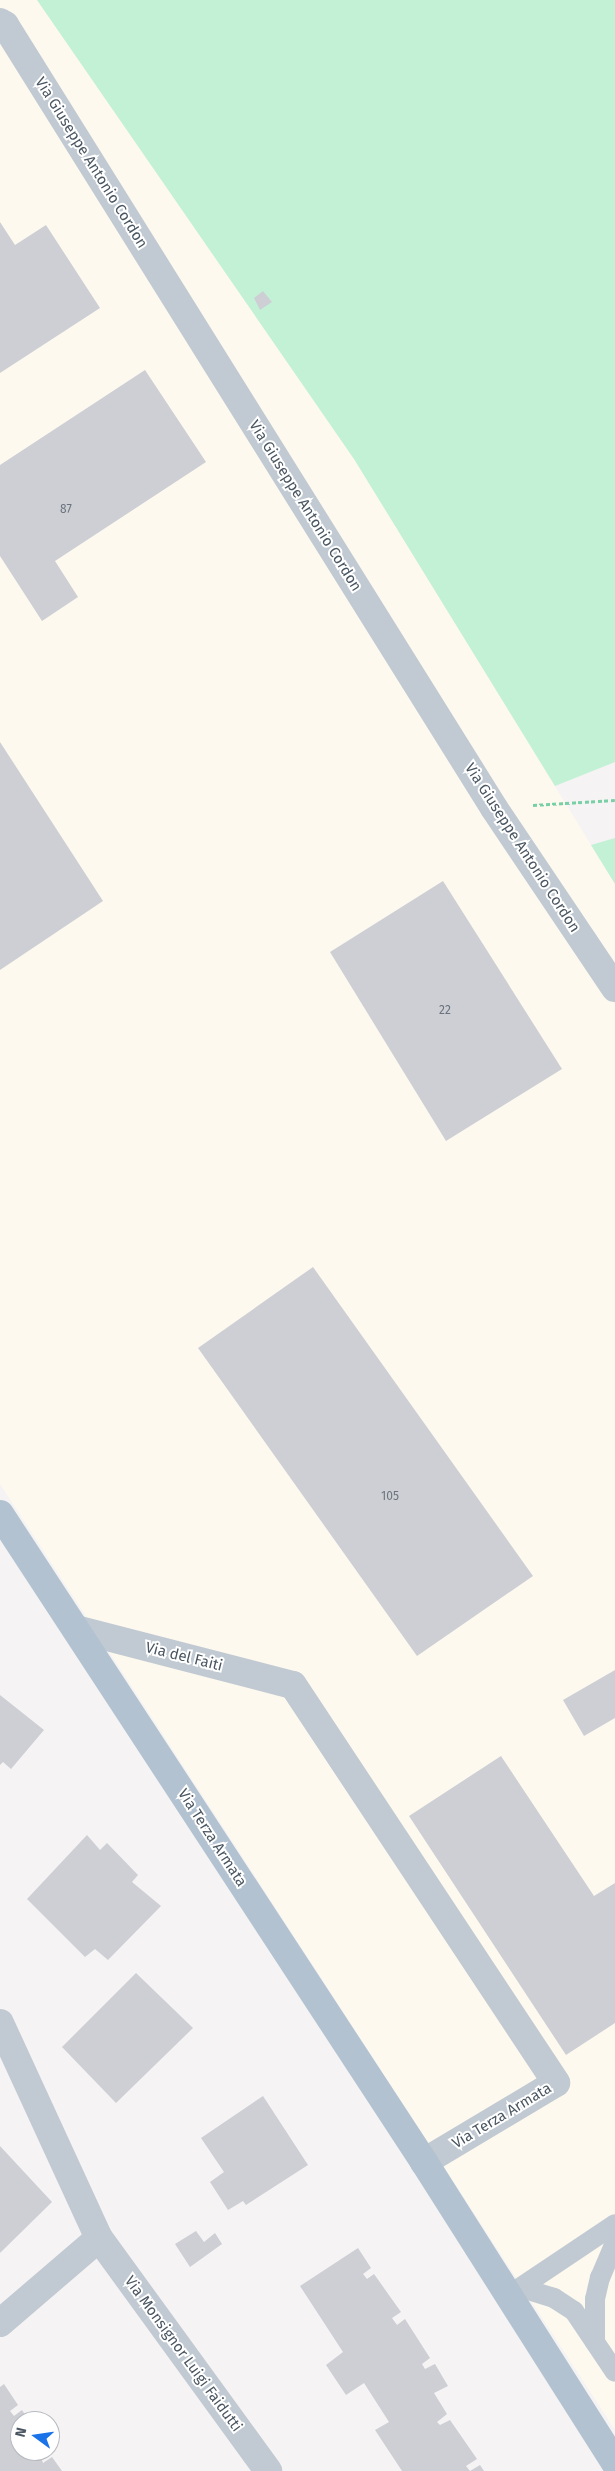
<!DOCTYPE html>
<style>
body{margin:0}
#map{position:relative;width:615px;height:2471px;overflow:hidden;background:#f5f3f3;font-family:"Fira Sans",sans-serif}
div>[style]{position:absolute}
.commercial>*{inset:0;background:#fdf9ef}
.green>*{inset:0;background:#c3f1d5}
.building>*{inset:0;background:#cdcfd5}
.path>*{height:3px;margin-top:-1.5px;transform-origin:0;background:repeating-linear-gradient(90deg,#7ad0a6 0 4px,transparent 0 6.5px)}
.lane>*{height:20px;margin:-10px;padding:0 10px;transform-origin:10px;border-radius:10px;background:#c1cad2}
.street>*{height:28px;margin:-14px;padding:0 14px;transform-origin:14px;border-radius:14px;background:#c1cad2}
.primary>*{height:28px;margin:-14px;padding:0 14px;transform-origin:14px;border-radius:14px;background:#b3c2d1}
span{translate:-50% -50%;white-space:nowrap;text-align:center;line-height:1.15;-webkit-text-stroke:4px #fff;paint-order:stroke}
.number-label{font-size:12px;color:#6b747e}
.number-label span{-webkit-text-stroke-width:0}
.street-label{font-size:15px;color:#4a5661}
.north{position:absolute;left:10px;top:2411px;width:50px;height:50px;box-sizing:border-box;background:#fff;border:1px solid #b7bbc0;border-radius:50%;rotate:284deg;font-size:14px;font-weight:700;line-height:20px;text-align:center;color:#4a5661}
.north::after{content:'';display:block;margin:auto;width:18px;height:22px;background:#1a73e8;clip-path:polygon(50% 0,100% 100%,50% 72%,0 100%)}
</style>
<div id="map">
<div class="commercial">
<div style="clip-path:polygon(0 0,37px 0,354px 459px,615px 884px,615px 2430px,0 1484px)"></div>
</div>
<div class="green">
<div style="clip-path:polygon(37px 0,615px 0,615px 762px,555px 786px,354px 459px)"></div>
<div style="clip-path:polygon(615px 838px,615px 884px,591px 845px)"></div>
</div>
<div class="building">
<div style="clip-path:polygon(0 222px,15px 245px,46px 225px,100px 308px,0 373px)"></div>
<div style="clip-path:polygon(263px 291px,272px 302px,260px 310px,254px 298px)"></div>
<div style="clip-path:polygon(145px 370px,206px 462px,55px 561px,78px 597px,42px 621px,0 556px,0 465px)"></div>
<div style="clip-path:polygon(0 742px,103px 901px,0 970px)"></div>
<div style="clip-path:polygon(443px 881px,562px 1069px,446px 1141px,330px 952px)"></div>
<div style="clip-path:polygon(313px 1267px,533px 1576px,417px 1656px,198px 1348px)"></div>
<div style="clip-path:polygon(615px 1670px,615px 1718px,584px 1736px,563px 1700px)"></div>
<div style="clip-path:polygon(0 1695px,44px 1730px,11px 1769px,3px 1762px,0 1765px)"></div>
<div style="clip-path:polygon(501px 1756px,594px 1896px,615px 1883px,615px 2023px,566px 2055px,409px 1816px)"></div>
<div style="clip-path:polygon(87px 1835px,100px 1850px,107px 1843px,138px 1875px,132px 1882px,161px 1906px,108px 1960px,95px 1949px,85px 1957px,27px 1899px)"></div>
<div style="clip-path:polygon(136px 1973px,193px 2028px,116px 2103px,62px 2047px)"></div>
<div style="clip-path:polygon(263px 2096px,308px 2165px,246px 2205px,243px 2201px,228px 2210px,210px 2182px,224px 2172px,201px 2138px)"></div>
<div style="clip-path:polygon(0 2146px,52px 2202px,0 2253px)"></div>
<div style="clip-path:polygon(196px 2231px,204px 2242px,215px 2233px,222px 2244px,190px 2267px,175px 2244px)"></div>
<div style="clip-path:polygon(358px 2248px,371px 2268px,363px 2274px,367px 2279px,374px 2274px,401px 2312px,392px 2318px,397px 2325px,405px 2319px,430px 2358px,422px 2364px,425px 2369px,435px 2364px,448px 2386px,434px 2393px,447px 2414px,437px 2422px,440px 2425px,450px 2420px,477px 2459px,466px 2466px,470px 2471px,480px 2465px,484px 2471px,402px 2471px,375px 2430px,389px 2422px,364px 2383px,346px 2395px,326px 2365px,343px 2352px,300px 2286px)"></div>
<div style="clip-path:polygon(4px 2384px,18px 2405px,10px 2411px,14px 2416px,22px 2410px,29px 2421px,20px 2421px,20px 2451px,48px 2451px,41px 2457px,43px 2463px,52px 2457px,62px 2471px,0 2471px,0 2387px)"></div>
</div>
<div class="path">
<div style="left:533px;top:805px;width:82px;rotate:-3.5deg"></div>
</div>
<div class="lane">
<div style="left:506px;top:2291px;width:22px;rotate:-3deg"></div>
<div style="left:528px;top:2290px;width:27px;rotate:17deg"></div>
<div style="left:554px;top:2298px;width:24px;rotate:33deg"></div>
<div style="left:574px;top:2311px;width:73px;rotate:56.1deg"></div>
<div style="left:515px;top:2291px;width:120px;rotate:-33.8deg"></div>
<div style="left:595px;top:2342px;width:43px;rotate:-90deg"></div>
<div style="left:595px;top:2299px;width:22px;rotate:-77deg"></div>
<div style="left:600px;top:2278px;width:39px;rotate:-67deg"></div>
</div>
<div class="street">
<div style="left:0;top:22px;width:6px;rotate:31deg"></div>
<div style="left:5px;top:25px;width:923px;rotate:58.01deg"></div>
<div style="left:494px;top:808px;width:217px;rotate:56.1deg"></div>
<div style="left:76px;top:1629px;width:224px;rotate:14.5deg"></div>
<div style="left:293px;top:1685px;width:477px;rotate:56.5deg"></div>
<div style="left:556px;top:2083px;width:154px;rotate:149.1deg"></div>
<div style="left:0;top:2023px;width:237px;rotate:65.3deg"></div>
<div style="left:99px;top:2238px;width:288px;rotate:54deg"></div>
<div style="left:0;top:2323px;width:130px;rotate:-40.6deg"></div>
</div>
<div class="primary">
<div style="left:0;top:1514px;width:774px;rotate:56.8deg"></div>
<div style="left:424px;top:2162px;width:356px;rotate:57.6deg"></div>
</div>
<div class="number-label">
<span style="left:66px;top:510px">87</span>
<span style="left:445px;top:1011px">22</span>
<span style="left:390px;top:1497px">105</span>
</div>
<div class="street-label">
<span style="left:91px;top:163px;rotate:58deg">Via Giuseppe Antonio Cordon</span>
<span style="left:305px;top:506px;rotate:58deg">Via Giuseppe Antonio Cordon</span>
<span style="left:522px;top:848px;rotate:57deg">Via Giuseppe Antonio Cordon</span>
<span style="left:184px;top:1657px;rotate:14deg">Via del Faiti</span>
<span style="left:212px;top:1838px;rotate:57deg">Via Terza Armata</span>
<span style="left:502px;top:2116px;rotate:-31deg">Via Terza Armata</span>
<span style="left:183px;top:2354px;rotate:54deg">Via Monsignor Luigi Faidutti</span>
</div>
<div class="north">N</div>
</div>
